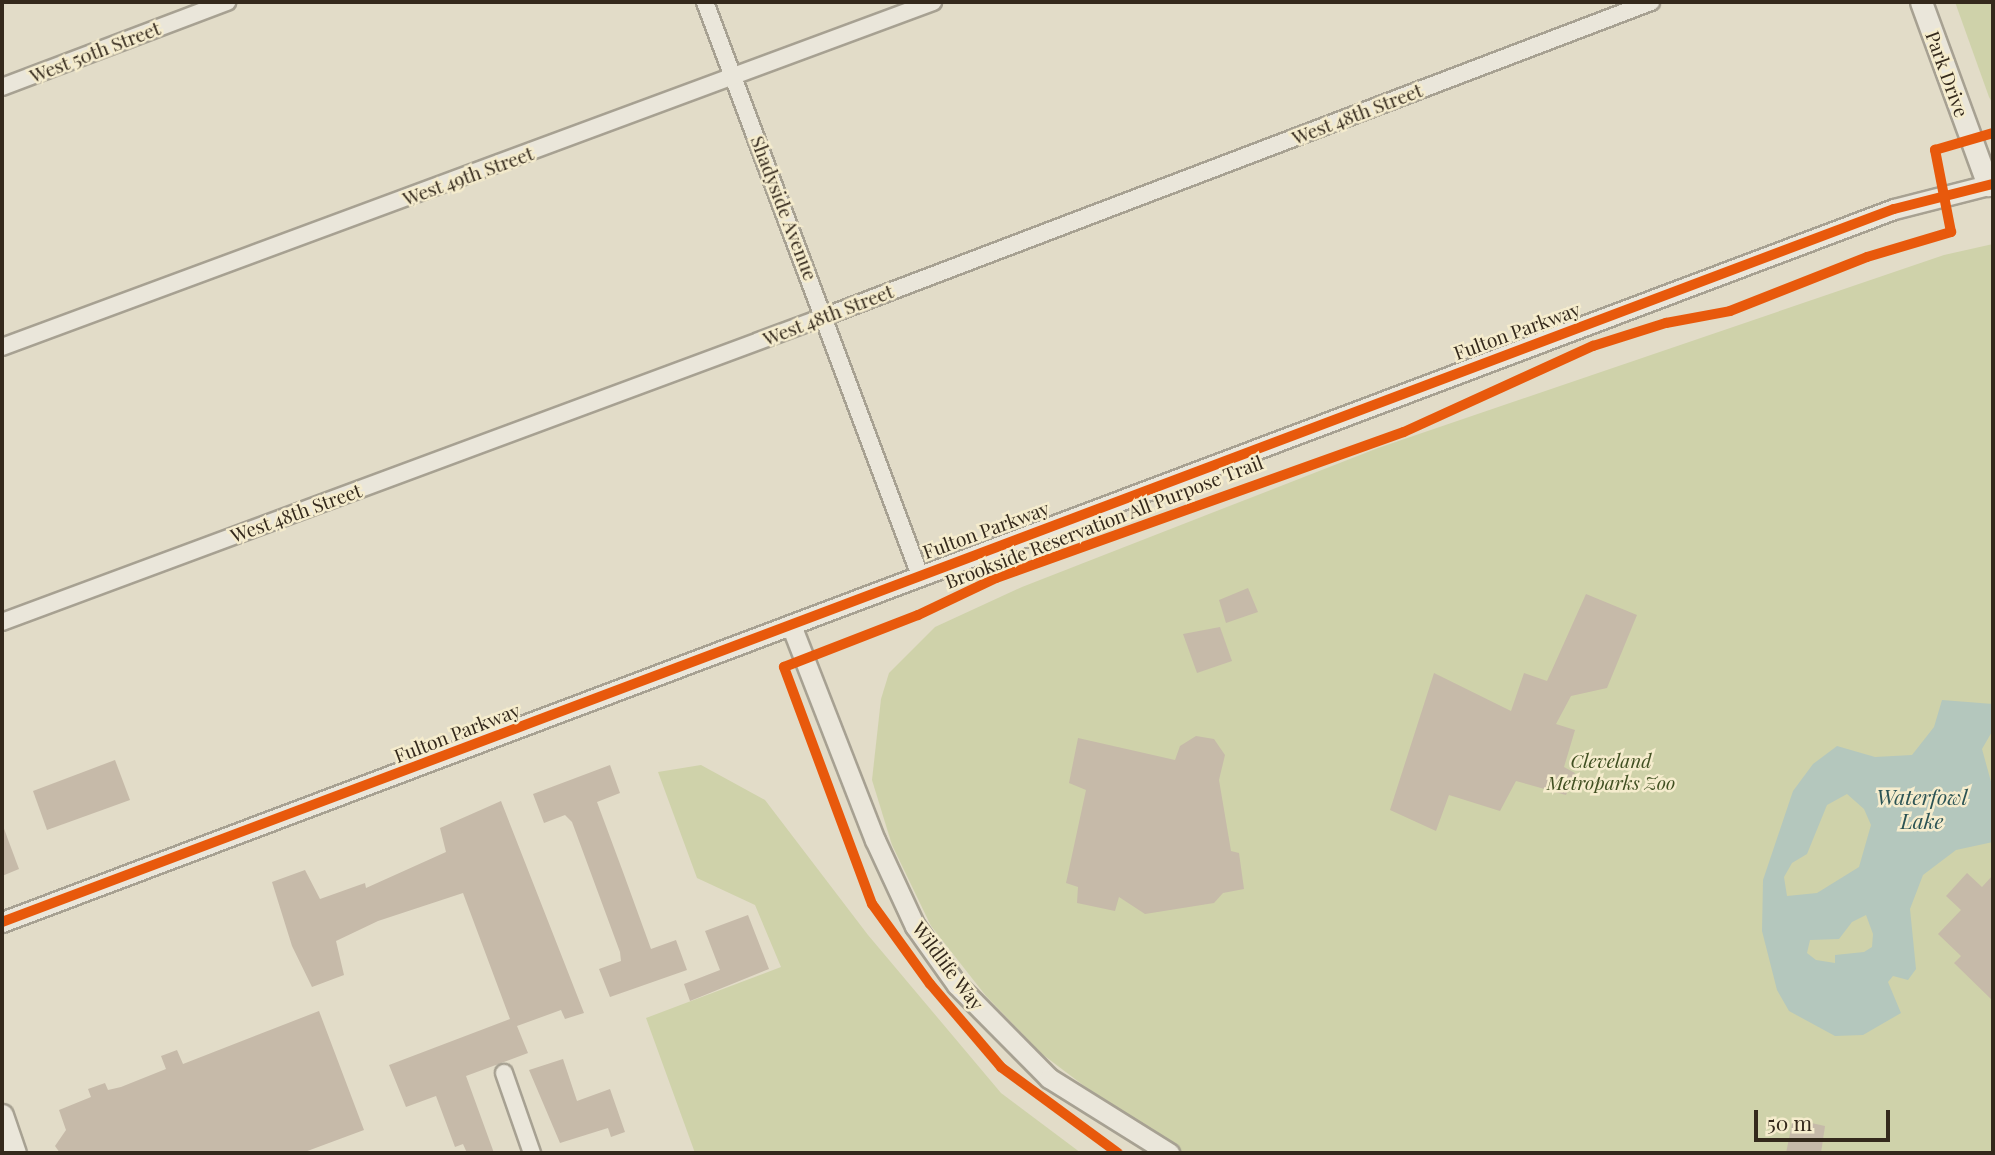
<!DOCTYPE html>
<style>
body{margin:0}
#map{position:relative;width:1995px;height:1155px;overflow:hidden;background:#e2dcc8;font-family:"Playfair Display",serif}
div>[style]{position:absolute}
.green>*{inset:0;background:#cfd2aa}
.water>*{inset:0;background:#b4c7bd}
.building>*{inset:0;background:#c6baa9}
.roads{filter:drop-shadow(2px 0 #a7a192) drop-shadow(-2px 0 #a7a192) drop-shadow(0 2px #a7a192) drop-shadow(0 -2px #a7a192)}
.minor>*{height:16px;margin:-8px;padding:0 8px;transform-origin:8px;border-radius:8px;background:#eae6da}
.tertiary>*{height:19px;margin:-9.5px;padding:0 9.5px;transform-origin:9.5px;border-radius:9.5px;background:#eae6da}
.secondary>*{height:21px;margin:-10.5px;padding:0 10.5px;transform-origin:10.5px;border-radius:10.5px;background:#eae6da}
.cycleway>*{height:10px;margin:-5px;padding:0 5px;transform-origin:5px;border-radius:5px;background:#e8590c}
span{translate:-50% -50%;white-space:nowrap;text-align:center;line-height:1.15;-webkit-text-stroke:5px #f5eccd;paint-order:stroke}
.street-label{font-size:19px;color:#34291c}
.park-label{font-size:19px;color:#415022;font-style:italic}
.water-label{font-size:21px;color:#2b5354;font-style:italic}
.frame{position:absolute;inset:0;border:4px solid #34291c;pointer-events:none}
.scale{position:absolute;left:1754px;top:1110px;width:136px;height:32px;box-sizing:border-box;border:4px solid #34291c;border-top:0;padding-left:9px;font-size:21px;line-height:24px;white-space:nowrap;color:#34291c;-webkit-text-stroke:5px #f5eccd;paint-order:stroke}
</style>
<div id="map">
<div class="green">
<div style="clip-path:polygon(1955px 2px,1993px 2px,1993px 104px,1989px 97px)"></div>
<div style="clip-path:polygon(1993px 244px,1993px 1153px,1185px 1153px,1112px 1107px,1042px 1054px,986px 996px,931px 926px,892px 845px,872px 780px,881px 699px,889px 673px,935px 627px,1022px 587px,1378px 448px,1944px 255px)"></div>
<div style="clip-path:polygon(701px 765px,765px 800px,868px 935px,1001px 1093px,1081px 1153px,695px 1153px,646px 1018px,781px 967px,755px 905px,697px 878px,658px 772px)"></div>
</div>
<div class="water">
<div style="clip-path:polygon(evenodd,1942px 700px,1993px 704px,1993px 730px,1982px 749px,1993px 789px,1993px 842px,1956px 850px,1923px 875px,1910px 909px,1916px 969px,1908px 980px,1893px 976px,1888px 982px,1901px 1013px,1863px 1035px,1835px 1036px,1789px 1011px,1777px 990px,1762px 931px,1763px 880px,1793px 791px,1813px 764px,1837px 746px,1875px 757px,1912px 755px,1934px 727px,1942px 700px,1847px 794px,1864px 809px,1871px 825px,1859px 867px,1817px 893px,1787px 896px,1784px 877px,1792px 863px,1807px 854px,1827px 805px,1847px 794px,1942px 700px,1866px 915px,1873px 934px,1872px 947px,1864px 952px,1835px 955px,1835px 963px,1816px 960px,1807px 953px,1810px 940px,1839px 939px,1852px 922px,1866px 915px)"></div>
</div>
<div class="building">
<div style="clip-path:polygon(1248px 588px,1258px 612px,1226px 623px,1219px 600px)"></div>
<div style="clip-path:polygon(1586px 594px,1637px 615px,1607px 688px,1571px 696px,1556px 724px,1575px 730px,1564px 767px,1575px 773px,1566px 795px,1516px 781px,1500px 811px,1449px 795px,1436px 831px,1390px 810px,1434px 673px,1511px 711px,1524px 673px,1547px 681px)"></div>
<div style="clip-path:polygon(1220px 627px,1232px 661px,1197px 673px,1183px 634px)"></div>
<div style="clip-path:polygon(1196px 736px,1214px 739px,1225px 755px,1219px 780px,1231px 851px,1239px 853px,1244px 889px,1223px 893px,1214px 903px,1145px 914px,1119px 897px,1115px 911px,1077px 903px,1078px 887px,1066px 883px,1086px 790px,1069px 783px,1078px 738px,1175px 760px,1180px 746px)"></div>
<div style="clip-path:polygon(115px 760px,130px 800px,47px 830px,33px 791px)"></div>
<div style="clip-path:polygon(610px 765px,620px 793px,597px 802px,623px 872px,651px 949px,676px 940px,687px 970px,610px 997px,599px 969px,621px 961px,620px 952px,572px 822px,565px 815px,544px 823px,533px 794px)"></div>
<div style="clip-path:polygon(501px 801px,584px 1013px,565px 1019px,561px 1010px,517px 1026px,528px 1053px,466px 1076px,494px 1153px,467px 1153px,463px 1144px,455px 1147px,436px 1096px,406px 1107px,389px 1065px,510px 1019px,463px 893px,378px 921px,336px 941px,344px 975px,312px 987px,292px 946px,272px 882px,305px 870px,320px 899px,365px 883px,366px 888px,446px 852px,440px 828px)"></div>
<div style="clip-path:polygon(3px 826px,19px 869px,2px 876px,2px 827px)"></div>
<div style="clip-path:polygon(1967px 873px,1982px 887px,1993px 875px,1993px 1001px,1954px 963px,1961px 956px,1938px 934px,1961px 910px,1946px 896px)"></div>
<div style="clip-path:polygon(748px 915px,769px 969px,690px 1001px,684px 984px,720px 970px,705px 931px)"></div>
<div style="clip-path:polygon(319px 1011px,364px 1130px,302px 1153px,60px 1153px,55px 1146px,66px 1130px,59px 1110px,91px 1097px,88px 1089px,105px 1083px,108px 1090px,121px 1087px,166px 1069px,161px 1056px,177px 1050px,183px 1064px)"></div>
<div style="clip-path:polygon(563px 1059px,577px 1101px,610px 1089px,625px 1132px,611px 1137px,608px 1128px,560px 1143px,529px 1070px)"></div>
<div style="clip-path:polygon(1793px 1119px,1825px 1126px,1821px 1153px,1786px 1153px)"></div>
</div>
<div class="roads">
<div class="minor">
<div style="left:705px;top:2px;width:610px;rotate:69.45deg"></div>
<div style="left:2px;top:87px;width:241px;rotate:-20.7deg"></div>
<div style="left:2px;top:347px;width:993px;rotate:-20.33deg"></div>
<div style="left:2px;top:622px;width:879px;rotate:-20.37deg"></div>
<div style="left:826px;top:316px;width:883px;rotate:-20.84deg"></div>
<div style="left:504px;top:1073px;width:85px;rotate:70.7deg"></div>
</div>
<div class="tertiary">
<div style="left:791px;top:625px;width:231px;rotate:68.7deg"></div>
<div style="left:875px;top:840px;width:95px;rotate:65.1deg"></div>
<div style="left:915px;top:926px;width:72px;rotate:54.6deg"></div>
<div style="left:957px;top:985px;width:131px;rotate:45.3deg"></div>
<div style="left:1049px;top:1078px;width:142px;rotate:32deg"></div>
<div style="left:2px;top:922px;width:2022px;rotate:-20.65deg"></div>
<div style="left:1894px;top:209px;width:97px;rotate:-14.3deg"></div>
</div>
<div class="secondary">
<div style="left:1921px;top:2px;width:195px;rotate:69.9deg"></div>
<div style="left:1988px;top:185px;width:5px;rotate:-11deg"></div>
<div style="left:2px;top:1115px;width:40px;rotate:71.1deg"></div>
</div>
</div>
<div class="cycleway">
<div style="left:2px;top:922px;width:2022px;rotate:-20.65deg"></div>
<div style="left:1894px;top:209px;width:102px;rotate:-14.2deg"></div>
<div style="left:1118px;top:1153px;width:145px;rotate:-143.7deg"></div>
<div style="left:1001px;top:1067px;width:109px;rotate:-130.5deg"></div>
<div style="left:930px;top:984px;width:99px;rotate:-125.9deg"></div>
<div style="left:872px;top:904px;width:253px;rotate:-110.4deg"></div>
<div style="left:784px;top:667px;width:144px;rotate:-21.2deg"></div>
<div style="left:918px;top:615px;width:86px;rotate:-25.4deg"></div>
<div style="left:996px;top:578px;width:433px;rotate:-19.7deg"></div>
<div style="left:1404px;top:432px;width:208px;rotate:-24.5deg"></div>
<div style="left:1593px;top:346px;width:77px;rotate:-17.5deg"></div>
<div style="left:1666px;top:323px;width:65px;rotate:-10.6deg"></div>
<div style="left:1730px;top:311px;width:147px;rotate:-21.5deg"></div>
<div style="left:1867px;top:257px;width:88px;rotate:-16.6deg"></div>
<div style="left:1951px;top:232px;width:84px;rotate:-101deg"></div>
<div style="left:1935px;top:150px;width:60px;rotate:-16.3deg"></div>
</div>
<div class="street-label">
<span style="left:95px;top:52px;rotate:-21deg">West 50th Street</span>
<span style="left:1947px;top:74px;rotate:70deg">Park Drive</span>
<span style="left:1357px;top:114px;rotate:-21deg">West 48th Street</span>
<span style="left:468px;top:176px;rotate:-20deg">West 49th Street</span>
<span style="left:784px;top:208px;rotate:69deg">Shadyside Avenue</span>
<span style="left:828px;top:315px;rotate:-21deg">West 48th Street</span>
<span style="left:1517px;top:331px;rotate:-20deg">Fulton Parkway</span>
<span style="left:296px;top:513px;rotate:-20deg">West 48th Street</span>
<span style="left:1104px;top:522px;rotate:-21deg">Brookside Reservation All Purpose Trail</span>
<span style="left:986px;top:530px;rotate:-20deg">Fulton Parkway</span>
<span style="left:457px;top:733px;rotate:-21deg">Fulton Parkway</span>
<span style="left:948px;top:966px;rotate:53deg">Wildlife Way</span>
</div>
<div class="park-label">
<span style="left:1611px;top:772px">Cleveland<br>Metroparks Zoo</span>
</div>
<div class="water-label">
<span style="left:1922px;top:808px">Waterfowl<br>Lake</span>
</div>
<div class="frame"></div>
<div class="scale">50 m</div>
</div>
